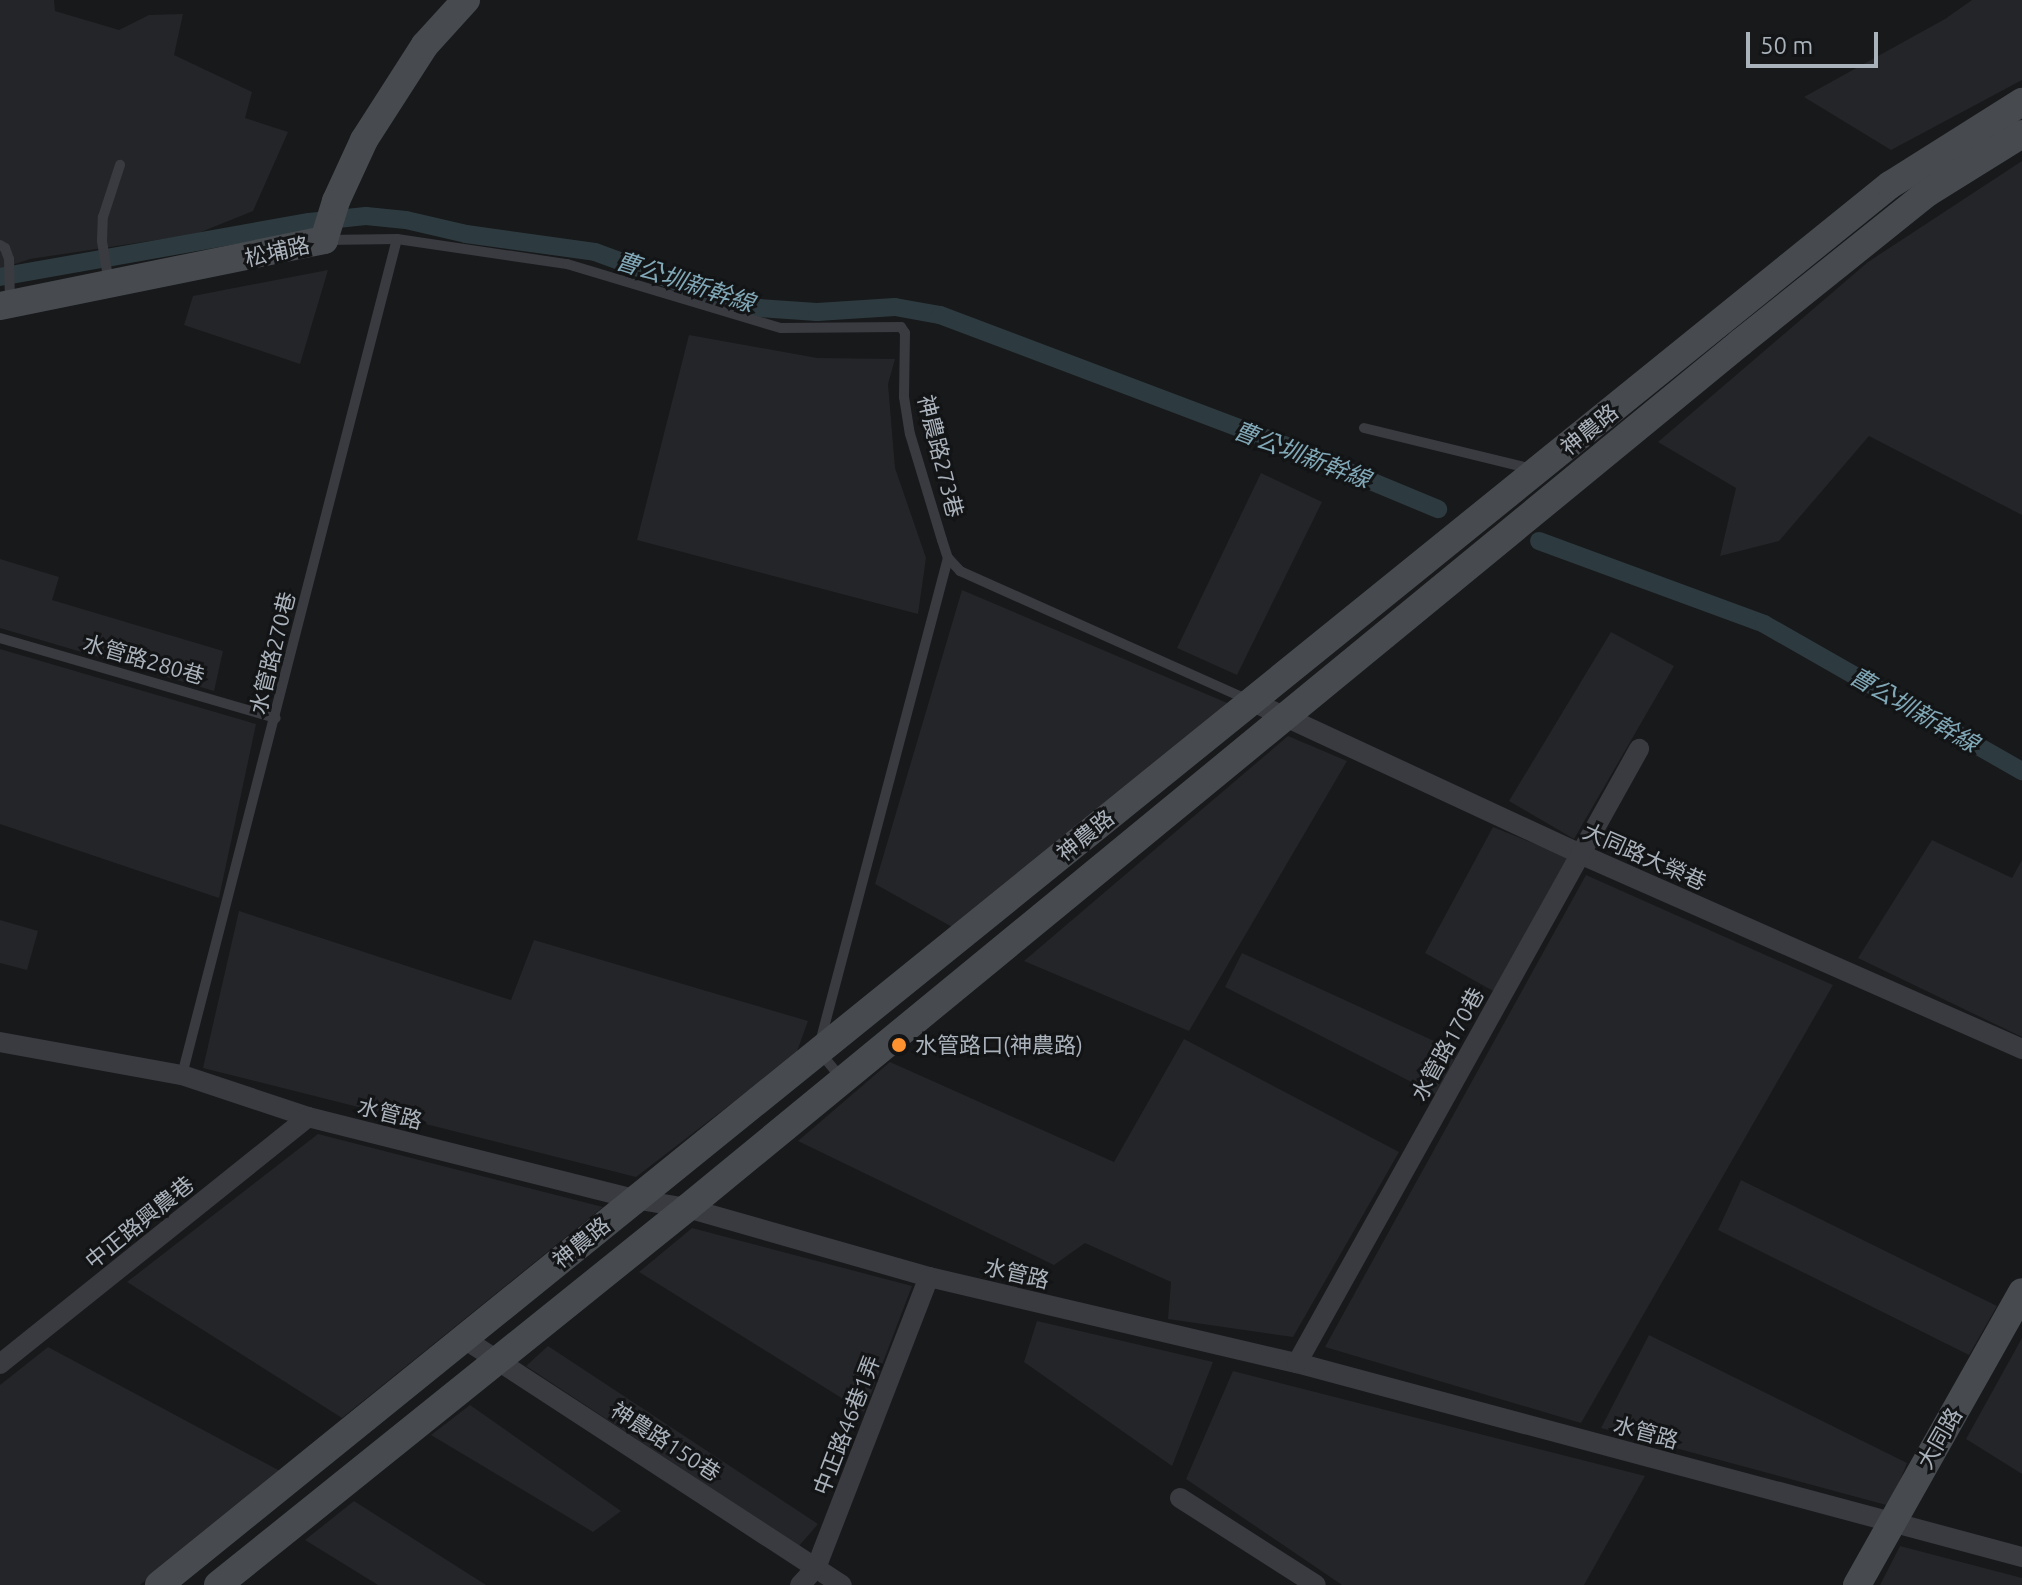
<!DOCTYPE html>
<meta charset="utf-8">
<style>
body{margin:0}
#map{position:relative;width:2022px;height:1585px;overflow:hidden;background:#18191b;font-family:Ubuntu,"Noto Sans TC",sans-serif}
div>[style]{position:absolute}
.built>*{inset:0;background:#242528}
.canal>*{height:18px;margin:-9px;padding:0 9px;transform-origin:9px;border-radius:9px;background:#2d3b40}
.lane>*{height:10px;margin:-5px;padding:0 5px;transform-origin:5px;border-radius:5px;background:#393b40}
.street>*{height:20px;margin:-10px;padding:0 10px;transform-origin:10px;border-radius:10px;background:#393b40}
.secondary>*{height:28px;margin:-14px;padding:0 14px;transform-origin:14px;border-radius:14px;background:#474b50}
.dots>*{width:22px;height:22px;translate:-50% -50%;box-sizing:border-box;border:4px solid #131416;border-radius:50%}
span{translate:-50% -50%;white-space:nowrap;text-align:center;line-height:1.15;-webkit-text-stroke:6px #131416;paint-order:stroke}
.street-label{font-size:22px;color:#aab2bb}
.poi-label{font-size:22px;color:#aab2bb}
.left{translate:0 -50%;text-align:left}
.water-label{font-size:24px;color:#80a8b7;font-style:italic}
.scale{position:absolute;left:1746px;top:32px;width:132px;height:36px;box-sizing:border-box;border:4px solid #aab2bb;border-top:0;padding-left:10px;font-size:24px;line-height:28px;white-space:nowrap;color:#aab2bb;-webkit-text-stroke:6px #131416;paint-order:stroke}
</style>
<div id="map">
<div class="built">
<div style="clip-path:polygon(0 0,54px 0,55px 11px,119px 30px,149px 15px,183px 14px,174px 55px,252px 92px,245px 118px,288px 132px,253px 211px,196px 234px,30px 259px,0 269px)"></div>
<div style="clip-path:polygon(1972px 0,2022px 0,2022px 80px,1891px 150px,1804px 97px,1945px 19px)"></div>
<div style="clip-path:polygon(2022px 161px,2022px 515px,1869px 436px,1779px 541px,1720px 556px,1736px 488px,1658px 442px,1868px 262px)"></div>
<div style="clip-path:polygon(328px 270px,300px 364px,184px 325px,193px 296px)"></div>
<div style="clip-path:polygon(689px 335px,817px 358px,895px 359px,888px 384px,895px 468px,926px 558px,918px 614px,637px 540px)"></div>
<div style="clip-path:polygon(1261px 473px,1322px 502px,1237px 675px,1177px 648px)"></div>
<div style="clip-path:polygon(0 559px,59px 577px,52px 600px,223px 651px,214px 691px,0 628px)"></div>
<div style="clip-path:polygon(962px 590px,1232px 705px,954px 928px,875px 884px)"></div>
<div style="clip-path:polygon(1611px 632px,1674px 666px,1574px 839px,1509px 801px)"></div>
<div style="clip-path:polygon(0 649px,256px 724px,219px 898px,0 824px)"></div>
<div style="clip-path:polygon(1288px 736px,1347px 761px,1189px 1031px,1024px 961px)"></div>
<div style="clip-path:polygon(1493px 827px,1568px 857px,1495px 992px,1425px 953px)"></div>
<div style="clip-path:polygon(1932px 840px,2012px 878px,2022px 860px,2022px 1037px,1858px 958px)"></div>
<div style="clip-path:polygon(1586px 875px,1833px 985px,1581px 1423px,1325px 1347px)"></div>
<div style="clip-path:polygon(239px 911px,511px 1000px,534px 940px,808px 1021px,796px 1054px,636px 1177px,203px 1068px)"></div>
<div style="clip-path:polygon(0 920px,38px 931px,27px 970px,0 963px)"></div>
<div style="clip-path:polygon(1242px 953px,1458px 1052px,1437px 1095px,1225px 987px)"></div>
<div style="clip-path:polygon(1184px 1039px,1399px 1152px,1293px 1337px,1168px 1319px,1171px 1282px,1085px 1243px,1054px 1265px,798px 1141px,890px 1062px,1114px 1162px)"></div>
<div style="clip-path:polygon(318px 1134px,603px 1207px,342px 1418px,127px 1282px)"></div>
<div style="clip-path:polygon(1741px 1180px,1997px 1306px,1969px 1355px,1718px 1230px)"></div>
<div style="clip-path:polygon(692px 1228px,912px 1286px,864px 1412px,639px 1272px)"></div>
<div style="clip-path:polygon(1037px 1321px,1213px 1362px,1172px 1466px,1024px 1362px)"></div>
<div style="clip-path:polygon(1649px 1335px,1907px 1463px,1890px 1506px,1601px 1428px)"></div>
<div style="clip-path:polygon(2022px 1338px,2022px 1474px,1966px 1439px)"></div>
<div style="clip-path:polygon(548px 1346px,818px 1524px,799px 1546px,526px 1366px)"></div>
<div style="clip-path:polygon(48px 1347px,280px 1471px,140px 1585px,0 1585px,0 1385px)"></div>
<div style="clip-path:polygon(1233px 1371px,1645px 1476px,1584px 1585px,1342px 1585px,1186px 1479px)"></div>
<div style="clip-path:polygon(470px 1405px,621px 1511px,593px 1532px,431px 1435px)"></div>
<div style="clip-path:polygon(354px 1501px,486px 1585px,378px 1585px,305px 1540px)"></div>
<div style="clip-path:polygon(1900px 1546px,2022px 1578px,2022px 1585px,1880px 1585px)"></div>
</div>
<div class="canal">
<div style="left:0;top:277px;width:314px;rotate:-10.1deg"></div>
<div style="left:309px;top:222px;width:57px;rotate:-6deg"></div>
<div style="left:366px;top:216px;width:40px;rotate:5.7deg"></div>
<div style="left:406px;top:220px;width:62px;rotate:13.1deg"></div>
<div style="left:466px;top:234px;width:130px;rotate:7.9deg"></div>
<div style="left:595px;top:252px;width:160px;rotate:20.1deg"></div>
<div style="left:745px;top:307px;width:72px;rotate:4deg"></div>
<div style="left:817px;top:312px;width:78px;rotate:-3.7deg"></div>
<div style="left:895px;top:307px;width:46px;rotate:10.1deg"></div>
<div style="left:940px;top:315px;width:368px;rotate:20.7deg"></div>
<div style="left:1284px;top:445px;width:167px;rotate:22.6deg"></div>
<div style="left:1539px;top:541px;width:240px;rotate:20.2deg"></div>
<div style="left:1764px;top:624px;width:297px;rotate:29.7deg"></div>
</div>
<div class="lane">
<div style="left:325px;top:240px;width:72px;rotate:-0.8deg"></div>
<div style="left:397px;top:239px;width:172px;rotate:8.4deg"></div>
<div style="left:567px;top:264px;width:223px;rotate:16.7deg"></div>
<div style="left:781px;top:328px;width:120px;rotate:-0.5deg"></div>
<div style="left:901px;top:327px;width:7px;rotate:56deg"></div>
<div style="left:905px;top:333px;width:64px;rotate:90.9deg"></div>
<div style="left:904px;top:397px;width:37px;rotate:81deg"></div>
<div style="left:910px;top:434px;width:111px;rotate:73.2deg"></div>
<div style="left:942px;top:540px;width:19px;rotate:72deg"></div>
<div style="left:948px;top:558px;width:18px;rotate:47deg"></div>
<div style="left:960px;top:571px;width:316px;rotate:24.1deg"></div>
<div style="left:0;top:245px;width:6px;rotate:31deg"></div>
<div style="left:5px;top:248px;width:12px;rotate:70deg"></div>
<div style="left:9px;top:259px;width:43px;rotate:88.7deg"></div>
<div style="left:109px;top:283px;width:43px;rotate:-99.5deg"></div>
<div style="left:102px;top:241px;width:24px;rotate:-88deg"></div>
<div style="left:103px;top:217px;width:55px;rotate:-71.9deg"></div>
<div style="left:1364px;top:428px;width:173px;rotate:13.7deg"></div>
<div style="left:0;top:638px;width:287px;rotate:16.2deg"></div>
<div style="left:182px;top:1075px;width:863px;rotate:-75.58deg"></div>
<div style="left:841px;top:1078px;width:36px;rotate:-129deg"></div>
<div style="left:818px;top:1050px;width:509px;rotate:-75.2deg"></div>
</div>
<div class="street">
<div style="left:1251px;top:701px;width:363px;rotate:24.9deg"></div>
<div style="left:1580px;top:854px;width:483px;rotate:23.8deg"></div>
<div style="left:0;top:1042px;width:185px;rotate:10.3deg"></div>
<div style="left:182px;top:1075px;width:133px;rotate:18.4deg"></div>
<div style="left:308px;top:1117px;width:336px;rotate:14.1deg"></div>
<div style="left:634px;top:1199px;width:54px;rotate:9.6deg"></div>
<div style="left:687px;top:1208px;width:252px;rotate:15.9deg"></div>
<div style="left:929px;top:1277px;width:378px;rotate:13.2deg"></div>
<div style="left:1297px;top:1363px;width:751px;rotate:14.98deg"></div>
<div style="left:463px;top:1338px;width:452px;rotate:33.1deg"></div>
<div style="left:1297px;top:1363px;width:703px;rotate:-60.88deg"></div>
<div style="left:0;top:1364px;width:395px;rotate:-38.7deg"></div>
<div style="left:1180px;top:1498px;width:161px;rotate:32.6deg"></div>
<div style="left:800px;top:1585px;width:23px;rotate:-47deg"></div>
<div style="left:816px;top:1568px;width:312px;rotate:-68.8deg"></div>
</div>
<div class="secondary">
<div style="left:0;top:306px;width:331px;rotate:-11.5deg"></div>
<div style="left:324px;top:240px;width:41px;rotate:-72.9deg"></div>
<div style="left:336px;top:201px;width:67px;rotate:-65.3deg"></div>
<div style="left:364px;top:140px;width:113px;rotate:-57.3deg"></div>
<div style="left:425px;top:45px;width:61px;rotate:-47.7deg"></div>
<div style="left:159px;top:1585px;width:2226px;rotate:-38.97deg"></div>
<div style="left:1890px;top:185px;width:156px;rotate:-32.2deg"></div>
<div style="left:218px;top:1585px;width:602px;rotate:-38.79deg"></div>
<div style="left:687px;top:1208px;width:1363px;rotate:-39.4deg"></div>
<div style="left:1740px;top:343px;width:240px;rotate:-38.7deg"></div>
<div style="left:1927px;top:193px;width:112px;rotate:-31.8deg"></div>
<div style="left:1857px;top:1585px;width:336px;rotate:-60.6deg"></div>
</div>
<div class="dots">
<div style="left:899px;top:1045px;background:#fc912f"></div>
</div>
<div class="street-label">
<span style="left:277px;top:251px;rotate:-13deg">松埔路</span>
<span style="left:1589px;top:429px;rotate:-39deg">神農路</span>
<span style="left:941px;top:456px;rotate:76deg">神農路273巷</span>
<span style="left:272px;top:653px;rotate:-76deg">水管路270巷</span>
<span style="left:144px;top:659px;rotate:16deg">水管路280巷</span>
<span style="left:1085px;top:835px;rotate:-39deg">神農路</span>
<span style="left:1645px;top:856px;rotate:24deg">大同路大榮巷</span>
<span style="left:1447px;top:1044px;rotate:-61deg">水管路170巷</span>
<span style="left:390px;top:1113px;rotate:14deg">水管路</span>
<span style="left:139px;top:1222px;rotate:-39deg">中正路興農巷</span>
<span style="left:581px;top:1242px;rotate:-39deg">神農路</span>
<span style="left:1017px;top:1273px;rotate:13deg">水管路</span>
<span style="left:846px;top:1425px;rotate:-69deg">中正路46巷1弄</span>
<span style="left:1646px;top:1432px;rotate:15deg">水管路</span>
<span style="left:1939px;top:1438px;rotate:-60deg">大同路</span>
<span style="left:666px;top:1441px;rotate:33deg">神農路150巷</span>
</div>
<div class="poi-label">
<span class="left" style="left:915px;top:1045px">水管路口(神農路)</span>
</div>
<div class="water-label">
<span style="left:685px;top:282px;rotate:18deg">曹公圳新幹線</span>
<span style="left:1302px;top:455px;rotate:21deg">曹公圳新幹線</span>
<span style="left:1914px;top:710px;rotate:30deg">曹公圳新幹線</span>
</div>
<div class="scale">50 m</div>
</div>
